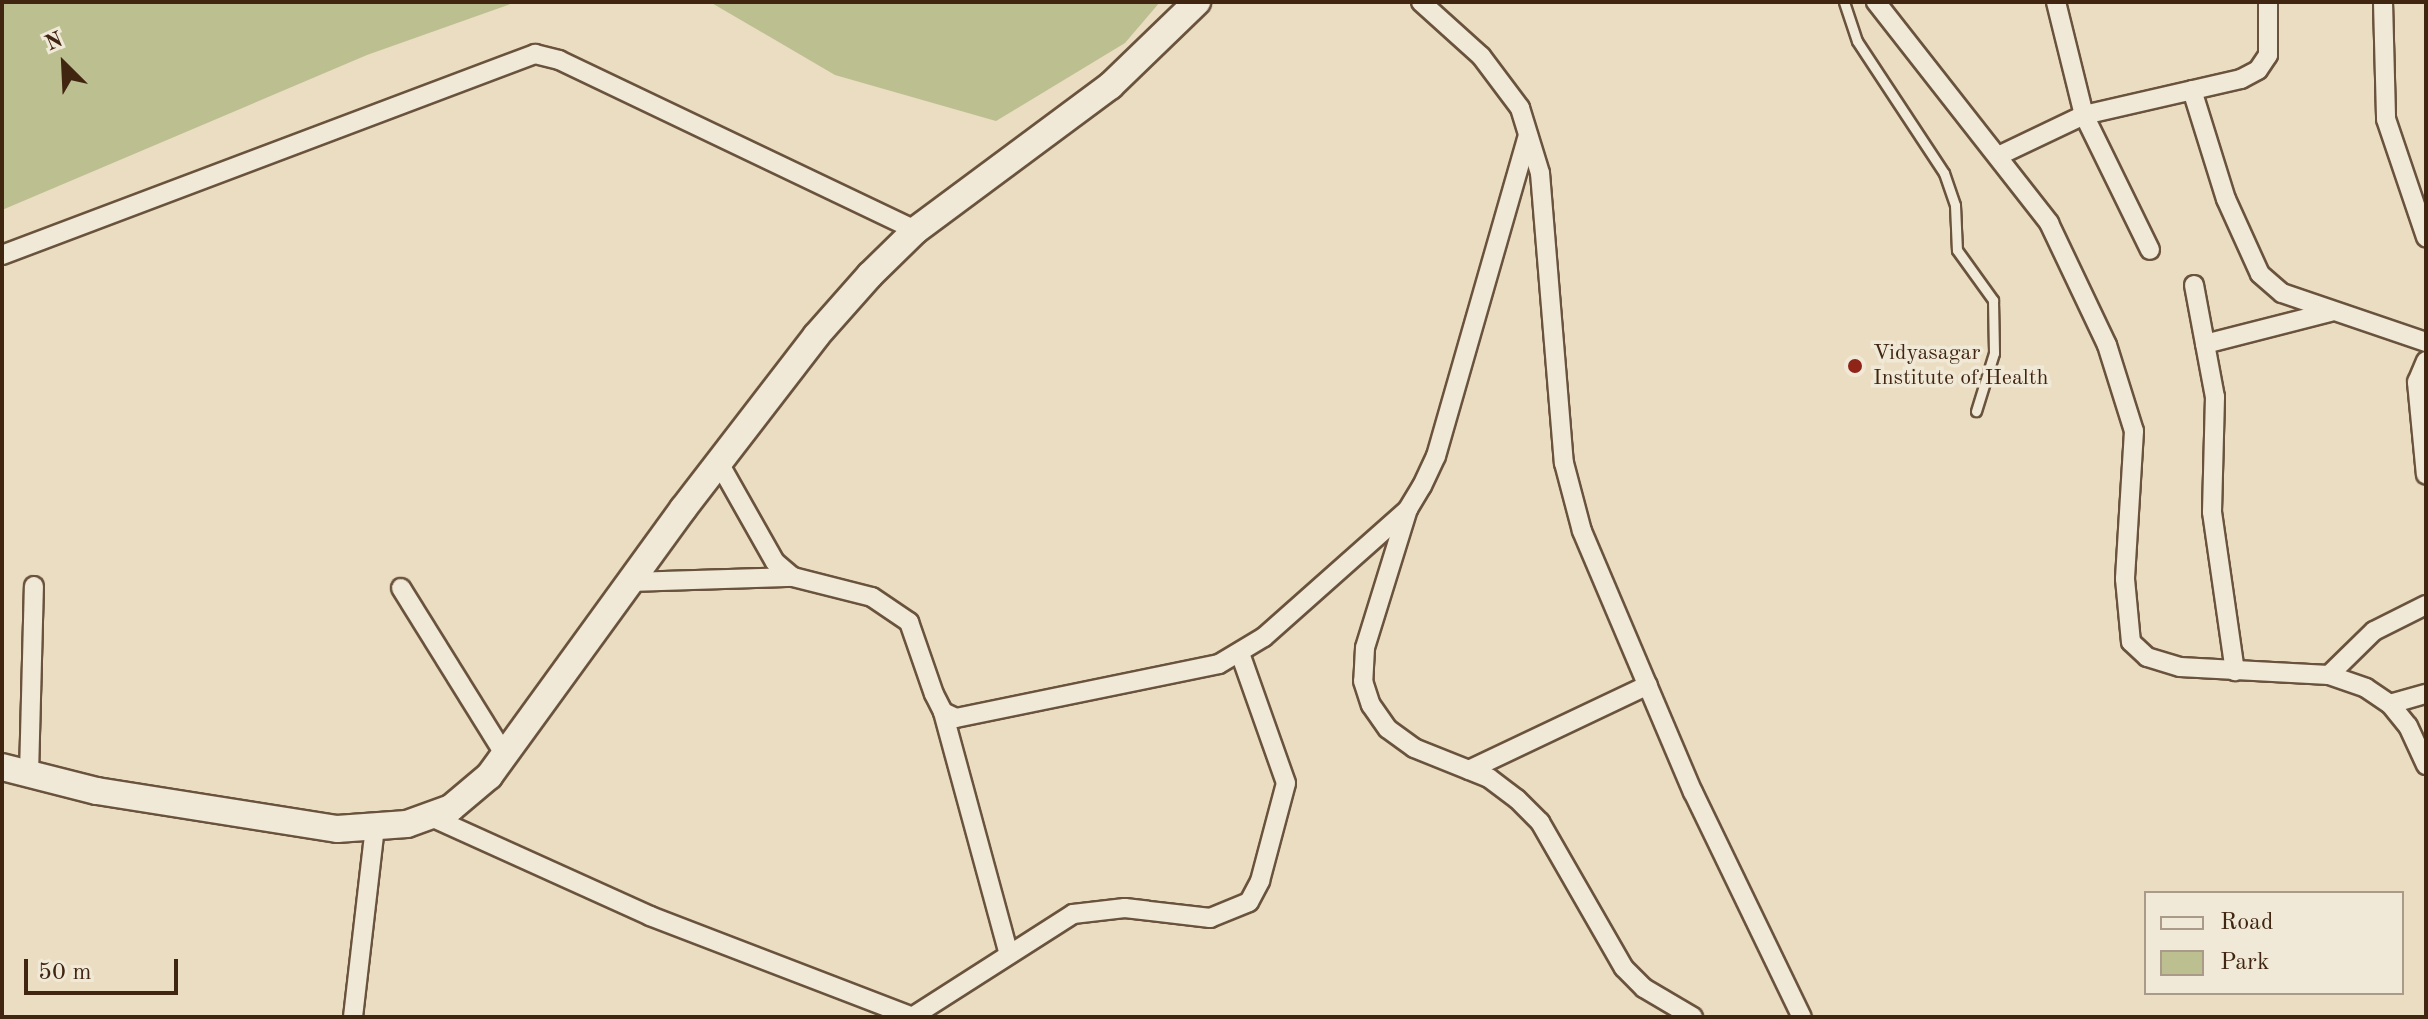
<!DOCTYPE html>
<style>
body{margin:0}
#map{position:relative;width:2428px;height:1019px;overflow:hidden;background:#eaddc1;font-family:"Old Standard TT",serif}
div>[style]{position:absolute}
.green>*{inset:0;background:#bcbf8f}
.roads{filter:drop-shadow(2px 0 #6a533d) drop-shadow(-2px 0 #6a533d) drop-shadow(0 2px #6a533d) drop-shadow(0 -2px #6a533d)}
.lane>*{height:9px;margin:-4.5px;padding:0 4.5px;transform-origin:4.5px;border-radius:4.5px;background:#f1e9d7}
.street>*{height:18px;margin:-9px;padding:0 9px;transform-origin:9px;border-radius:9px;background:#f1e9d7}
.secondary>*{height:26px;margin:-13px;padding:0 13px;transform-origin:13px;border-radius:13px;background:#f1e9d7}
.dots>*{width:22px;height:22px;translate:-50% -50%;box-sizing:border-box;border:4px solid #f1e9d7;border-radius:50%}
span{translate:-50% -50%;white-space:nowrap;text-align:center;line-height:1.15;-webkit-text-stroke:7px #f1e9d7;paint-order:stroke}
.poi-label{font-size:22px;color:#402511}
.left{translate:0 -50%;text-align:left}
.frame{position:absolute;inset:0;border:4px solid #402511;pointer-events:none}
.legend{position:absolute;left:2144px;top:891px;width:260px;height:104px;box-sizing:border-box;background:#f1e9d7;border:2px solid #aa9b88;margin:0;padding:10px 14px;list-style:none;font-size:24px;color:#402511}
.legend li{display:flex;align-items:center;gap:16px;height:40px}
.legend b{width:40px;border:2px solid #aa9b88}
.north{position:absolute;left:24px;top:24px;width:80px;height:80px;-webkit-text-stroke:6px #f1e9d7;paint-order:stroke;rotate:336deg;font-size:22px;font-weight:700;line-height:32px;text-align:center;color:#402511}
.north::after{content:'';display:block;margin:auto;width:28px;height:36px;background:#402511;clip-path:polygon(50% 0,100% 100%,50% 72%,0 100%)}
.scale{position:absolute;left:24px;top:959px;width:154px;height:36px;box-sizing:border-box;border:4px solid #402511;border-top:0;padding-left:10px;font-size:24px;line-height:28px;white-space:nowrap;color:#402511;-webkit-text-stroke:6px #f1e9d7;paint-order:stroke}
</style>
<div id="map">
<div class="green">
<div style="clip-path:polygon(2px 2px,516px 2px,367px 55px,2px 210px)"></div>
<div style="clip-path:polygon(710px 2px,1160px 2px,1125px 43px,996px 121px,835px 75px)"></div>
</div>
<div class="roads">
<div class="lane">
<div style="left:1844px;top:2px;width:41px;rotate:71.6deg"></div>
<div style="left:1857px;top:41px;width:158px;rotate:56.6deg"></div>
<div style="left:1944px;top:173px;width:34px;rotate:71deg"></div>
<div style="left:1955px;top:205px;width:45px;rotate:87.5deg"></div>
<div style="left:1957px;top:250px;width:62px;rotate:54.2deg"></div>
<div style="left:1993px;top:300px;width:53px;rotate:88.9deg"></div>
<div style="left:1994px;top:353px;width:61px;rotate:107.2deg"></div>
</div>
<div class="street">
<div style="left:1421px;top:2px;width:81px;rotate:42deg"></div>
<div style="left:1481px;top:56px;width:65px;rotate:53.1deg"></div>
<div style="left:1520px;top:108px;width:68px;rotate:72.9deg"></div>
<div style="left:1540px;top:173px;width:291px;rotate:85.3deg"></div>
<div style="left:1564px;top:463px;width:70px;rotate:75.2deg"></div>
<div style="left:1582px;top:531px;width:284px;rotate:67deg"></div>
<div style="left:1693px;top:792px;width:250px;rotate:64.2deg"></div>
<div style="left:1876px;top:2px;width:281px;rotate:51.9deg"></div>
<div style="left:2049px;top:223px;width:135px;rotate:64.6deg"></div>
<div style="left:2107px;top:345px;width:90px;rotate:72.6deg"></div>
<div style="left:2134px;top:431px;width:148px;rotate:93.5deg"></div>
<div style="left:2125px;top:579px;width:63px;rotate:84.6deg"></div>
<div style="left:2131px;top:642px;width:22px;rotate:43deg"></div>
<div style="left:2147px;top:657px;width:34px;rotate:17deg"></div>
<div style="left:2180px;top:667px;width:149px;rotate:3.1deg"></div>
<div style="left:2329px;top:675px;width:39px;rotate:19deg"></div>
<div style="left:2366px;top:688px;width:29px;rotate:34deg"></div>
<div style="left:2390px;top:704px;width:28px;rotate:51deg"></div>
<div style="left:2408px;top:726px;width:43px;rotate:65.2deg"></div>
<div style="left:2056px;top:2px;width:116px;rotate:76.1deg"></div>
<div style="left:2084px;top:115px;width:150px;rotate:63.9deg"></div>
<div style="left:2383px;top:2px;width:117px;rotate:88.5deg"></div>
<div style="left:2386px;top:119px;width:125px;rotate:71.3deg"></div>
<div style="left:2192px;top:90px;width:114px;rotate:72.7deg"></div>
<div style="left:2226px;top:199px;width:82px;rotate:65.6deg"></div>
<div style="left:2260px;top:274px;width:29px;rotate:41deg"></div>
<div style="left:2282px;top:293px;width:152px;rotate:18.8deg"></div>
<div style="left:1998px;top:156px;width:95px;rotate:-25.5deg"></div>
<div style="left:2084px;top:115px;width:161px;rotate:-12.9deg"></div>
<div style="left:2241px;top:79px;width:19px;rotate:-28deg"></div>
<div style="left:2258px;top:70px;width:18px;rotate:-56deg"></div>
<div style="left:2268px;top:55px;width:53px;rotate:-90deg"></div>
<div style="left:2px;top:255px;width:570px;rotate:-20.66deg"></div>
<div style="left:535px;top:54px;width:25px;rotate:14deg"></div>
<div style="left:559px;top:60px;width:395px;rotate:25.5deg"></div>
<div style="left:2194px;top:285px;width:114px;rotate:79.4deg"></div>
<div style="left:2215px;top:397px;width:115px;rotate:91.5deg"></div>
<div style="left:2212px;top:512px;width:161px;rotate:81.8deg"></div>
<div style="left:2205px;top:344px;width:130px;rotate:-14.3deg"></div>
<div style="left:2426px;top:361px;width:23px;rotate:113deg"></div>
<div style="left:2417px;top:382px;width:93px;rotate:84.5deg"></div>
<div style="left:719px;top:463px;width:114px;rotate:60.5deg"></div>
<div style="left:775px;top:562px;width:23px;rotate:40deg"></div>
<div style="left:793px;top:577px;width:81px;rotate:14.2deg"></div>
<div style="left:872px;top:597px;width:45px;rotate:34deg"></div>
<div style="left:909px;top:622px;width:76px;rotate:70.9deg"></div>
<div style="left:934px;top:694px;width:20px;rotate:63deg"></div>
<div style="left:943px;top:712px;width:14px;rotate:25deg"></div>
<div style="left:956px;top:718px;width:268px;rotate:-11.6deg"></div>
<div style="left:1219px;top:664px;width:52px;rotate:-31deg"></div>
<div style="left:1264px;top:637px;width:193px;rotate:-41.6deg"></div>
<div style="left:1408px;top:509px;width:27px;rotate:-59deg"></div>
<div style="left:1422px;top:486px;width:33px;rotate:-65deg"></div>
<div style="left:1436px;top:456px;width:333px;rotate:-74deg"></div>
<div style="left:1407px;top:512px;width:142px;rotate:107.2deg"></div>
<div style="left:1365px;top:648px;width:33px;rotate:93deg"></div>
<div style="left:1363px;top:681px;width:25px;rotate:72deg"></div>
<div style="left:1371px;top:705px;width:29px;rotate:55deg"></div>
<div style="left:1388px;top:729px;width:32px;rotate:36deg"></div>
<div style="left:1414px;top:748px;width:81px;rotate:21.8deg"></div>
<div style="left:1489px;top:778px;width:35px;rotate:37deg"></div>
<div style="left:1517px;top:799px;width:33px;rotate:45deg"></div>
<div style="left:1540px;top:822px;width:168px;rotate:60.1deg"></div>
<div style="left:1624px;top:968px;width:28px;rotate:45deg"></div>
<div style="left:1644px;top:988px;width:57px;rotate:30.6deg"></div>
<div style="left:631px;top:582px;width:162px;rotate:-1.8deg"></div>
<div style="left:401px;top:588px;width:197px;rotate:58.1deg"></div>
<div style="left:2329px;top:675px;width:63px;rotate:-44.4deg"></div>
<div style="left:2374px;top:631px;width:58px;rotate:-26.6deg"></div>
<div style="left:2390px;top:704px;width:37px;rotate:-16deg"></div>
<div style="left:943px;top:712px;width:248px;rotate:74.8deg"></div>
<div style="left:1469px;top:770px;width:198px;rotate:-25.4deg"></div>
<div style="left:29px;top:774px;width:188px;rotate:-88.5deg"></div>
<div style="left:429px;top:816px;width:243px;rotate:24.3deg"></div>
<div style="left:650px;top:916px;width:282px;rotate:21deg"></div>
<div style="left:353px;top:1017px;width:192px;rotate:-83.4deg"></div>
<div style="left:912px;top:1017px;width:191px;rotate:-32.6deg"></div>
<div style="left:1073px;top:914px;width:52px;rotate:-6.6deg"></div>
<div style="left:1125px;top:908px;width:86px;rotate:6.7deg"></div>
<div style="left:1210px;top:918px;width:42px;rotate:-22.3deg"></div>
<div style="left:1249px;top:902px;width:24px;rotate:-62deg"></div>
<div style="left:1260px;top:881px;width:101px;rotate:-75.1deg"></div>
<div style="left:1286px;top:783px;width:138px;rotate:-109.5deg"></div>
</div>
<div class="secondary">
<div style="left:2px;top:767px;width:98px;rotate:14.2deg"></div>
<div style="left:97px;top:791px;width:243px;rotate:9deg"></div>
<div style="left:337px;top:829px;width:70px;rotate:-4.1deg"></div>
<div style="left:407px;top:824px;width:47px;rotate:-20deg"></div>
<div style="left:451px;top:808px;width:50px;rotate:-40.1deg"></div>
<div style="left:489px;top:776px;width:330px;rotate:-54deg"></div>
<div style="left:683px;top:509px;width:218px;rotate:-52.4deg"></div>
<div style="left:816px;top:336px;width:81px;rotate:-48.5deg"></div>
<div style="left:870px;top:275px;width:64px;rotate:-44.4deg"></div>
<div style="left:916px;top:230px;width:242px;rotate:-36.6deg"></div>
<div style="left:1110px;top:86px;width:121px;rotate:-44deg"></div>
</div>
</div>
<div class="dots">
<div style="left:1855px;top:366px;background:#8f2418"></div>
</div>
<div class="poi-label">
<span class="left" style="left:1873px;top:366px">Vidyasagar<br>Institute of Health</span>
</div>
<div class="frame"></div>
<ul class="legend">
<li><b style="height:10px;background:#f1e9d7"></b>Road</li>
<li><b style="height:22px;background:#bcbf8f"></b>Park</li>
</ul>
<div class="north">N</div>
<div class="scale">50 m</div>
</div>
